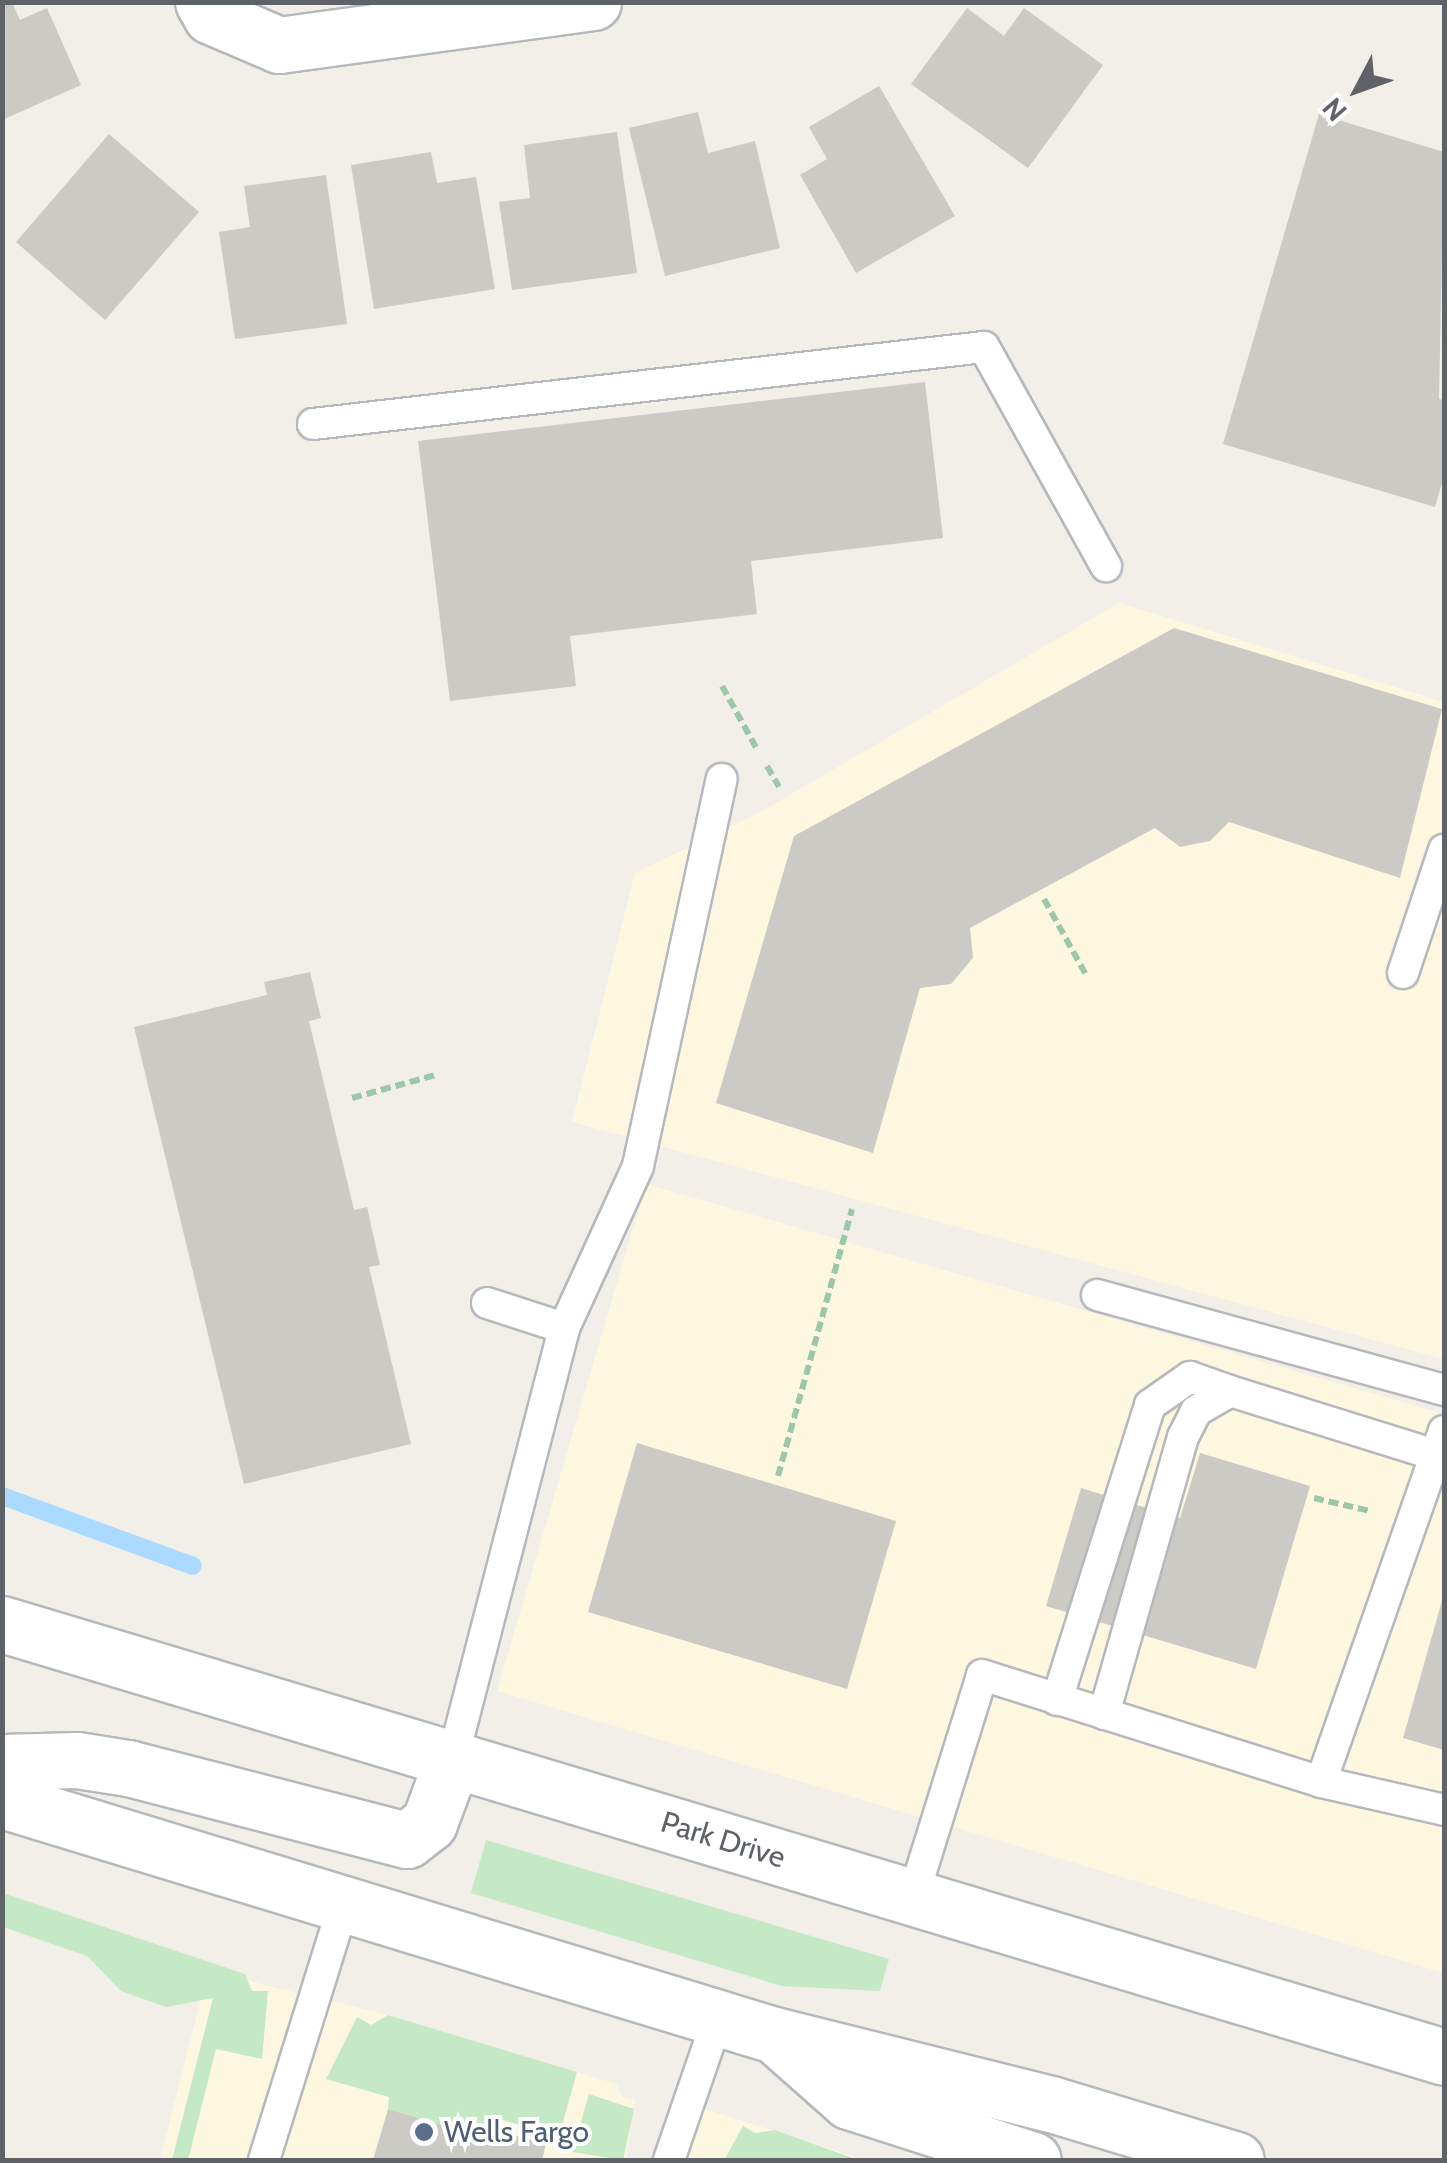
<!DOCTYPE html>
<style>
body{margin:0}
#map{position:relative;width:1447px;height:2163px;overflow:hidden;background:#f1efe8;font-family:Cabin,sans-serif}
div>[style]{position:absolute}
.commercial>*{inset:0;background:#fef7e0}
.green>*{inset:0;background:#c5e8c5}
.stream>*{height:18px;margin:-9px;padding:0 9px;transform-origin:9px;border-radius:9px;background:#aadaff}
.building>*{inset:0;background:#cccac5}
.path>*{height:6px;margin-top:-3px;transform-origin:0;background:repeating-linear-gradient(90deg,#9cc7a9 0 10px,transparent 0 15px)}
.roads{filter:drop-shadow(2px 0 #b5b8bc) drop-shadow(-2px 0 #b5b8bc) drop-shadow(0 2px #b5b8bc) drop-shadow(0 -2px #b5b8bc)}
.service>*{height:30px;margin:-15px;padding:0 15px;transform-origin:15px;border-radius:15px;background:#fff}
.minor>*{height:55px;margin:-27.5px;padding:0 27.5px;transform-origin:27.5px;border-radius:27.5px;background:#fff}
.secondary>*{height:55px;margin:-27.5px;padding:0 27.5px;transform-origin:27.5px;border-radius:27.5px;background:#fff}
.dots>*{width:28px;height:28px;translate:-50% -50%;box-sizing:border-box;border:5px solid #fff;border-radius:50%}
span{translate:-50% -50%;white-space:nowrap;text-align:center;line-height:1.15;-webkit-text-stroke:8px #fff;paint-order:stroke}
.street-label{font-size:30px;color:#5f6368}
.service-label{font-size:30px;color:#4e5e75}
.left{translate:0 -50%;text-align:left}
.frame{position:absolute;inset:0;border:5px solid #5f6368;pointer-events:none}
.north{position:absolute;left:1307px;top:40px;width:100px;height:100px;-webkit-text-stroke:8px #fff;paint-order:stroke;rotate:229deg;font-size:28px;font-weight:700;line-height:40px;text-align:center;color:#5f6368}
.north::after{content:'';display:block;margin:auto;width:35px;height:45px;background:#5f6368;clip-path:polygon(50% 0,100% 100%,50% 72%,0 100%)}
</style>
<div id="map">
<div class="commercial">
<div style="clip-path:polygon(1119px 603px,1444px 702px,1444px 1359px,572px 1122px,635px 873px,757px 814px)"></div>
<div style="clip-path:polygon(646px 1184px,1444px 1414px,1444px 1973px,497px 1691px)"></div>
<div style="clip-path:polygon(208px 1971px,388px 2015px,616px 2084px,623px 2097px,635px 2100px,626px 2160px,160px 2160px)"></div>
<div style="clip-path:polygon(689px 2104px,866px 2160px,670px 2160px)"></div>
</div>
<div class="green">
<div style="clip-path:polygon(486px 1840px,889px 1959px,880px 1991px,782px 1986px,471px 1893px)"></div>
<div style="clip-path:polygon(3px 1893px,245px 1974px,252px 1991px,268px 1991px,262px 2059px,216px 2049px,188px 2160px,172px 2160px,213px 1998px,166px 2007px,121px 1991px,87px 1956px,3px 1927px)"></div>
<div style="clip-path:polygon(388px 2015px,577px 2072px,559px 2136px,492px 2117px,480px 2136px,388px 2109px,389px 2097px,326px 2079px,357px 2017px,371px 2025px)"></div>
<div style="clip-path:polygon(589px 2094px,634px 2109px,623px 2160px,572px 2152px)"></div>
<div style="clip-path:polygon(743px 2126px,755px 2133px,775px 2130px,858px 2160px,724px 2160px)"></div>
</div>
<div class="stream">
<div style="left:2px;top:1496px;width:203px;rotate:20.1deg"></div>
</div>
<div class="building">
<div style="clip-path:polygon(2px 2px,12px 2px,20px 20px,47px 8px,81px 85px,2px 120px)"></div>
<div style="clip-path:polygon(967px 8px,1004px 36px,1024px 8px,1103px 65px,1028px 168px,911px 84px)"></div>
<div style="clip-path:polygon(879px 86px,955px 216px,856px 273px,800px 175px,827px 159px,809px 127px)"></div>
<div style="clip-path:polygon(698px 112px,708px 153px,755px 141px,780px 248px,665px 276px,629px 128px)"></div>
<div style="clip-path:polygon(1319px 114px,1444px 152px,1439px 399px,1444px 400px,1444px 476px,1435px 507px,1223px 444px)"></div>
<div style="clip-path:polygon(617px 132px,637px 273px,512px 290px,499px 202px,530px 198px,524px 145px)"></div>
<div style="clip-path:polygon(109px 134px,199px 212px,105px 320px,16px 242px)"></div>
<div style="clip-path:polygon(431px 152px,437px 183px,476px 177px,495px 289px,374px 309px,351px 165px)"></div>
<div style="clip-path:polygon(326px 175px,347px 324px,235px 339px,219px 232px,250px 227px,244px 186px)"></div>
<div style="clip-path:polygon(925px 382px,943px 538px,751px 561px,757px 614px,570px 636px,576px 686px,450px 701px,418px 441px)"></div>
<div style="clip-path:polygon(1174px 628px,1442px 709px,1400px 878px,1229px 822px,1210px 841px,1180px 847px,1155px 828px,970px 928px,973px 958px,951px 984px,920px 988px,873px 1153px,716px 1103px,794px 836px)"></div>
<div style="clip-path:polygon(310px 972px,321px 1018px,309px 1021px,354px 1210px,367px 1207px,380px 1265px,369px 1267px,411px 1444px,244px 1484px,134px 1027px,267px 995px,264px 982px)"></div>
<div style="clip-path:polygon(637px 1443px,896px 1521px,847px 1689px,588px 1612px)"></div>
<div style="clip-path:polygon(1200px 1453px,1310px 1486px,1256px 1669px,1046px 1606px,1081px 1488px,1180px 1518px)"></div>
<div style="clip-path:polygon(1443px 1597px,1444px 1597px,1444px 1750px,1403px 1738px)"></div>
<div style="clip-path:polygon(388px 2109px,480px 2136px,483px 2126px,546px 2144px,542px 2160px,373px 2160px)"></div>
</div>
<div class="path">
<div style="left:722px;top:686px;width:74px;rotate:61deg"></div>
<div style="left:767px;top:766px;width:24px;rotate:60deg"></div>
<div style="left:1044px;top:899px;width:85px;rotate:61deg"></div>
<div style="left:352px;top:1098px;width:86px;rotate:-15.5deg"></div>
<div style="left:778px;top:1476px;width:277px;rotate:-74.5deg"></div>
<div style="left:1314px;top:1498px;width:57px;rotate:13.1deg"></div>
</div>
<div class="roads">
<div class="service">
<div style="left:313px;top:424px;width:675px;rotate:-6.55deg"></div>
<div style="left:984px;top:347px;width:251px;rotate:60.9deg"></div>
<div style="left:1403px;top:973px;width:130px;rotate:-71.6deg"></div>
<div style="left:1097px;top:1295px;width:360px;rotate:15.3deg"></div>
<div style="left:487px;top:1303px;width:81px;rotate:18deg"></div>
<div style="left:1057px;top:1700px;width:309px;rotate:-72.5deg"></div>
<div style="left:1150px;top:1405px;width:49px;rotate:-35deg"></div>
<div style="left:1190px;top:1377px;width:42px;rotate:19.3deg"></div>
<div style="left:1104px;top:1714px;width:288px;rotate:-74.1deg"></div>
<div style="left:1183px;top:1437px;width:29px;rotate:-63deg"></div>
<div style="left:1196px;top:1411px;width:39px;rotate:-30deg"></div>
<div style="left:1230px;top:1391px;width:216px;rotate:17.3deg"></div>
<div style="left:453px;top:1758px;width:444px;rotate:-75.5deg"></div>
<div style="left:564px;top:1328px;width:178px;rotate:-65.4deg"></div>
<div style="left:638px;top:1166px;width:396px;rotate:-77.8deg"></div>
<div style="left:1321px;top:1782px;width:372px;rotate:-70.7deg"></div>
<div style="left:913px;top:1897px;width:232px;rotate:-72.7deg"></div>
<div style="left:982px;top:1675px;width:355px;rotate:17.5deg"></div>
<div style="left:1321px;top:1782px;width:126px;rotate:12.8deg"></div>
<div style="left:264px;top:2160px;width:266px;rotate:-72.7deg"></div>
<div style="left:669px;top:2160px;width:150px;rotate:-71deg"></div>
</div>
<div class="minor">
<div style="left:203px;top:2px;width:16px;rotate:60deg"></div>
<div style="left:211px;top:16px;width:74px;rotate:23.1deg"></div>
<div style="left:279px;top:45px;width:317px;rotate:-7.8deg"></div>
</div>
<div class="secondary">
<div style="left:2px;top:1624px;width:1506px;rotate:16.71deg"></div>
<div style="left:2px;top:1762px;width:75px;rotate:-1.5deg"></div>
<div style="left:77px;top:1760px;width:52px;rotate:8.9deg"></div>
<div style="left:128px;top:1768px;width:288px;rotate:14.5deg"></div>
<div style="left:407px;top:1840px;width:28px;rotate:-38deg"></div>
<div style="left:429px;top:1823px;width:69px;rotate:-69.7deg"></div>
<div style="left:2px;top:1800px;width:807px;rotate:16.93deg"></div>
<div style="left:774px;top:2035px;width:285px;rotate:14deg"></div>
<div style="left:1051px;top:2104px;width:193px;rotate:16.8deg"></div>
<div style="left:780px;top:2040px;width:92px;rotate:41.5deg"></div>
<div style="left:849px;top:2101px;width:193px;rotate:17.8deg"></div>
</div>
</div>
<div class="dots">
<div style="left:424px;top:2132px;background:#5c6f8a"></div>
</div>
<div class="street-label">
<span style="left:723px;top:1840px;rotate:17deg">Park Drive</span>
</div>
<div class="service-label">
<span class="left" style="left:444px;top:2132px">Wells Fargo</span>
</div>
<div class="frame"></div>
<div class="north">N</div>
</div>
